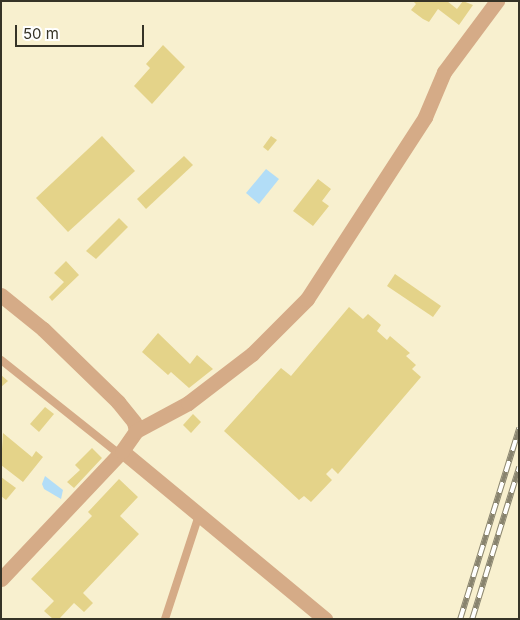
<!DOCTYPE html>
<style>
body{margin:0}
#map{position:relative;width:520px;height:620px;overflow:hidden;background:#f8f0cf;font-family:Inter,sans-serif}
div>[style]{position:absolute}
.water>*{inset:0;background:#b2ddf7}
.building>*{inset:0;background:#e4d389}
.lane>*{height:8px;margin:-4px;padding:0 4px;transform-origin:4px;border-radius:4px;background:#d5ab87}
.street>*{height:15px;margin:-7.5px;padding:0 7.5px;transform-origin:7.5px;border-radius:7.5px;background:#d5ab87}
.rail>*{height:5.5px;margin-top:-2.75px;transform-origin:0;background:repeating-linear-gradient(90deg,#fff 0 11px,#89846f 0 22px);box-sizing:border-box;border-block:1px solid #89846f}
span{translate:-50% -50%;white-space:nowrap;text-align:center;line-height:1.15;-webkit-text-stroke:4.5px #fff;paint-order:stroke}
.frame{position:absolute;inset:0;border:2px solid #363327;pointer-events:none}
.scale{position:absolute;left:15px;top:25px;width:129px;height:22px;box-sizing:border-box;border:2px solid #363327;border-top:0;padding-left:6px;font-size:15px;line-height:18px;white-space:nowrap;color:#363327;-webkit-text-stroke:4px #fff;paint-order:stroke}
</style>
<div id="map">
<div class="water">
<div style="clip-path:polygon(266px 169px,279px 179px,259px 204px,246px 193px)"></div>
<div style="clip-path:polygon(45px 476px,63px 490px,61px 499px,44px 489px,42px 484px)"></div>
</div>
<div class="building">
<div style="clip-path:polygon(413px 1px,447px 1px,457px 9px,463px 1px,473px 5px,459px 25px,438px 9px,429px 22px,423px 19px,411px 10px,416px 4px)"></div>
<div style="clip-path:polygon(163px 45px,185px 67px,152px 104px,134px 86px,150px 68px,146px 64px)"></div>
<div style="clip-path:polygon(102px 136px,135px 171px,68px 232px,36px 198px)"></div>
<div style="clip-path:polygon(271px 136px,277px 140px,268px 151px,263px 147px)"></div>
<div style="clip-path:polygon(184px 156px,193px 165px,146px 209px,137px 199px)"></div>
<div style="clip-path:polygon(318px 179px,331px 189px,322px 201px,329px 206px,313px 226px,293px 211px)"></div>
<div style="clip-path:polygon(119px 218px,128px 227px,96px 259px,86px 251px)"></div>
<div style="clip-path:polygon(66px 261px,79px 275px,52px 301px,49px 297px,64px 282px,54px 273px)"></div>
<div style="clip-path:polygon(395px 274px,441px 306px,433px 317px,387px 286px)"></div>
<div style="clip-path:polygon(349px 307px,363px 319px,368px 314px,381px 325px,377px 331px,387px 340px,390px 336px,410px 353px,406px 356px,416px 365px,412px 369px,421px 377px,338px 474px,332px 468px,326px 474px,332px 480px,311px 502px,304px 496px,299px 500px,224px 431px,281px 368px,291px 376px)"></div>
<div style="clip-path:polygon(158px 333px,190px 364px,197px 355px,213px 369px,189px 388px,171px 372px,168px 375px,142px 352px)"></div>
<div style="clip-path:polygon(1px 375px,8px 381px,1px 387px)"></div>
<div style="clip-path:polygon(45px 407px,54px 414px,39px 432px,30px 424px)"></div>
<div style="clip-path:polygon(193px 414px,201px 422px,191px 433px,183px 425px)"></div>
<div style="clip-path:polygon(3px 433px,32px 457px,36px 451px,43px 457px,23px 482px,1px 465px)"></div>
<div style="clip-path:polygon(92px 448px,102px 458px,74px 488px,67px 482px,80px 470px,75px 465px)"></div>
<div style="clip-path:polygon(1px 477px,16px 488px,6px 500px,1px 496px)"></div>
<div style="clip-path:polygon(119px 479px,138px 497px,120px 516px,139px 534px,83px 593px,93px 603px,84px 612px,74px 603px,59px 619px,53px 619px,44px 611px,54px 601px,31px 579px,92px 516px,88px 512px)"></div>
</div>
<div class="lane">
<div style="left:1px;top:360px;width:151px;rotate:38.5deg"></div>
<div style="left:165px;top:619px;width:109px;rotate:-71.9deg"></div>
</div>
<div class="street">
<div style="left:1px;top:295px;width:54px;rotate:39deg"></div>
<div style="left:43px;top:329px;width:105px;rotate:44.2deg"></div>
<div style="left:118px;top:402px;width:26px;rotate:51deg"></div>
<div style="left:134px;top:422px;width:9px;rotate:77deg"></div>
<div style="left:122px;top:451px;width:264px;rotate:39.6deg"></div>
<div style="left:1px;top:579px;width:176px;rotate:-46.6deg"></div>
<div style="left:122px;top:451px;width:24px;rotate:-55deg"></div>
<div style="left:136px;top:431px;width:59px;rotate:-28.3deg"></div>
<div style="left:188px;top:403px;width:81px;rotate:-37.4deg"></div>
<div style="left:252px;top:354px;width:78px;rotate:-45deg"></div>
<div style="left:307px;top:299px;width:217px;rotate:-57deg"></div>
<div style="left:425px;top:117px;width:49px;rotate:-67.1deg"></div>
<div style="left:444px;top:72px;width:89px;rotate:-53.3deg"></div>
</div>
<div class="rail">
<div style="left:460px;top:619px;width:200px;rotate:-72.8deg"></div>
<div style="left:472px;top:619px;width:159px;rotate:-72.8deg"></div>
</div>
<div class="frame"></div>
<div class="scale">50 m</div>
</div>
